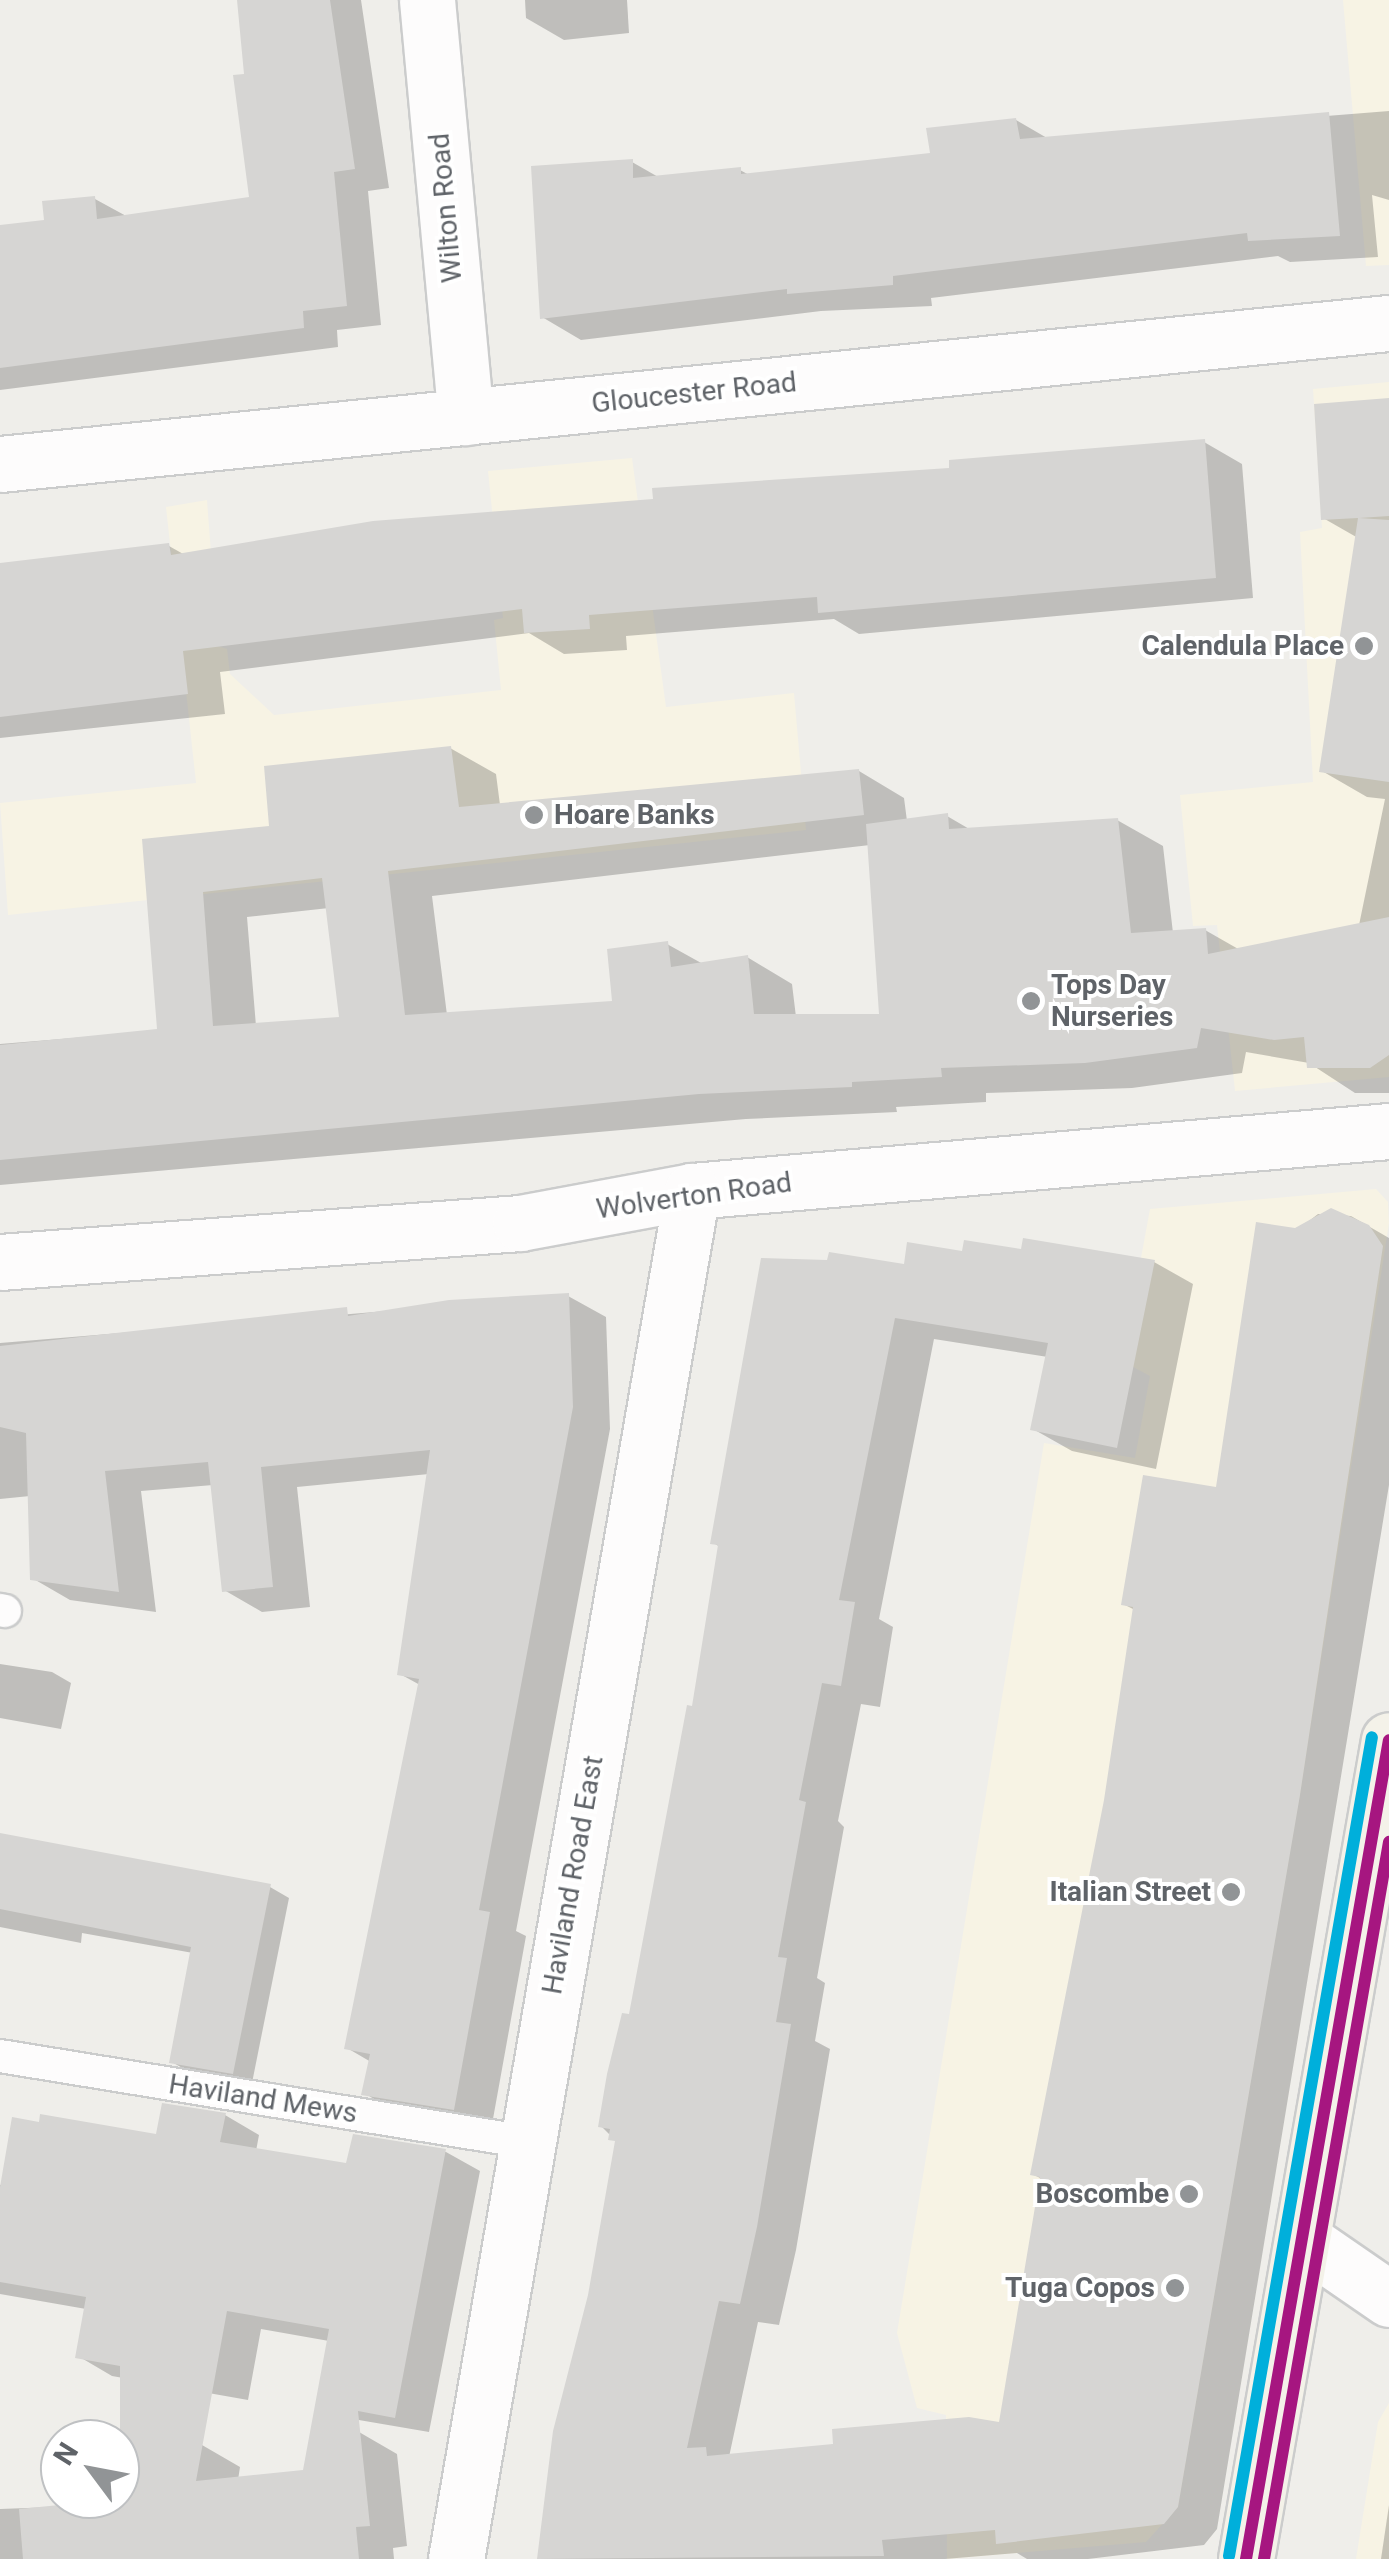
<!DOCTYPE html>
<style>
body{margin:0}
#map{position:relative;width:1389px;height:2559px;overflow:hidden;background:#efeeea;font-family:Roboto,sans-serif}
div>[style]{position:absolute}
.commercial>*{inset:0;background:#f7f3e4}
.shadow>*{inset:0;background:#0003}
.building>*{inset:0;background:#d6d5d3}
.roads{filter:drop-shadow(2px 0 #cbcccc) drop-shadow(-2px 0 #cbcccc) drop-shadow(0 2px #cbcccc) drop-shadow(0 -2px #cbcccc)}
.lane>*{height:32px;margin:-16px;padding:0 16px;transform-origin:16px;border-radius:16px;background:#fdfcfc}
.street>*{height:55px;margin:-27.5px;padding:0 27.5px;transform-origin:27.5px;border-radius:27.5px;background:#fdfcfc}
.primary>*{height:55px;margin:-27.5px;padding:0 27.5px;transform-origin:27.5px;border-radius:27.5px;background:#f4f2e9}
.bus-1>*{height:12px;margin:-6px;padding:0 6px;transform-origin:6px;border-radius:6px;background:#a61680}
.bus-2>*{height:12px;margin:-6px;padding:0 6px;transform-origin:6px;border-radius:6px;background:#a61680}
.bus-3>*{height:12px;margin:-6px;padding:0 6px;transform-origin:6px;border-radius:6px;background:#00afdb}
.dots>*{width:28px;height:28px;translate:-50% -50%;box-sizing:border-box;border:5px solid #fff;border-radius:50%}
span{translate:-50% -50%;white-space:nowrap;text-align:center;line-height:1.15;-webkit-text-stroke:8px #fff;paint-order:stroke}
.street-label{font-size:28px;color:#5f6368}
.poi-label{font-size:28px;color:#5f6368;font-weight:700}
.right{translate:-100% -50%;text-align:right}
.left{translate:0 -50%;text-align:left}
.north{position:absolute;left:40px;top:2419px;width:100px;height:100px;box-sizing:border-box;background:#fff;border:2px solid #bfc1c3;border-radius:50%;rotate:302deg;font-size:28px;font-weight:700;line-height:40px;text-align:center;color:#5f6368}
.north::after{content:'';display:block;margin:auto;width:35px;height:45px;background:#919496;clip-path:polygon(50% 0,100% 100%,50% 72%,0 100%)}
</style>
<div id="map">
<div class="commercial">
<div style="clip-path:polygon(1343px 0,1389px 0,1389px 265px,1366px 266px)"></div>
<div style="clip-path:polygon(1389px 382px,1389px 1077px,1235px 1091px,1217px 925px,1193px 926px,1180px 795px,1313px 782px,1300px 532px,1322px 528px,1313px 389px)"></div>
<div style="clip-path:polygon(632px 458px,666px 707px,794px 693px,806px 830px,8px 915px,0 803px,196px 783px,166px 507px,207px 500px,218px 646px,227px 649px,230px 674px,274px 715px,501px 690px,494px 620px,503px 618px,488px 471px)"></div>
<div style="clip-path:polygon(1376px 1189px,1388px 1202px,1389px 1223px,1301px 1788px,1178px 2507px,1146px 2542px,947px 2559px,946px 2415px,917px 2408px,897px 2333px,1044px 1443px,1135px 1458px,1150px 1376px,1122px 1361px,1150px 1209px)"></div>
<div style="clip-path:polygon(1389px 2403px,1389px 2559px,1356px 2559px,1378px 2422px)"></div>
</div>
<div class="shadow">
<div style="clip-path:polygon(240px 0,361px 0,389px 188px,368px 191px,381px 325px,337px 330px,338px 347px,0 390px,0 228px,47px 222px,95px 199px,128px 217px,252px 199px)"></div>
<div style="clip-path:polygon(525px 0,627px 0,629px 33px,564px 40px,526px 18px)"></div>
<div style="clip-path:polygon(1389px 111px,1389px 200px,1372px 195px,1378px 257px,1290px 262px,1278px 256px,931px 298px,932px 306px,821px 311px,581px 340px,542px 317px,632px 162px,660px 178px,740px 170px,751px 176px,932px 156px,1016px 120px,1047px 138px)"></div>
<div style="clip-path:polygon(evenodd,1389px 401px,1389px 1093px,1355px 1093px,1309px 1063px,1246px 1052px,1242px 1073px,1132px 1088px,986px 1093px,986px 1102px,896px 1107px,897px 1112px,746px 1119px,0 1185px,0 1044px,159px 1031px,144px 841px,272px 829px,450px 748px,496px 774px,500px 805px,859px 771px,904px 798px,907px 821px,947px 816px,971px 830px,1117px 820px,1163px 846px,1173px 933px,1205px 930px,1240px 950px,1359px 925px,1385px 799px,1367px 797px,1322px 771px,1358px 538px,1323px 518px,1389px 401px,870px 845px,882px 1016px,796px 1017px,792px 984px,747px 957px,703px 964px,667px 944px,614px 1004px,447px 1015px,432px 896px,870px 845px,1389px 401px,329px 908px,342px 1020px,256px 1026px,247px 917px,329px 908px)"></div>
<div style="clip-path:polygon(1204px 442px,1242px 464px,1253px 598px,859px 634px,834px 619px,626px 636px,627px 650px,564px 654px,529px 633px,220px 672px,225px 714px,0 738px,0 565px,169px 546px,185px 555px)"></div>
<div style="clip-path:polygon(1318px 1214px,1351px 1216px,1389px 1238px,1389px 1485px,1217px 2529px,1204px 2545px,1088px 2559px,1027px 2559px,1017px 2553px,945px 2559px,540px 2559px,555px 2431px,591px 2296px,617px 2142px,601px 2126px,631px 2017px,694px 1709px,720px 1547px,712px 1542px,906px 1267px,964px 1254px,1023px 1252px,1154px 1262px,1193px 1284px,1156px 1469px,1072px 1451px,1033px 1429px,1048px 1357px,934px 1339px,879px 1619px,893px 1627px,880px 1707px,861px 1704px,838px 1821px,844px 1827px,817px 1978px,825px 1983px,815px 2041px,830px 2049px,796px 2250px,779px 2325px,758px 2322px,729px 2457px,1001px 2425px,1042px 2179px,1032px 2174px,1106px 1801px,1135px 1610px,1123px 1604px,1218px 1489px,1296px 1231px)"></div>
<div style="clip-path:polygon(568px 1296px,606px 1317px,610px 1429px,516px 1931px,526px 1936px,491px 2130px,401px 2115px,364px 2093px,371px 2062px,347px 2048px,420px 1685px,400px 1674px,429px 1474px,297px 1487px,310px 1607px,262px 1612px,224px 1590px,213px 1485px,141px 1491px,156px 1612px,70px 1600px,32px 1578px,30px 1496px,0 1499px,0 1343px)"></div>
<div style="clip-path:polygon(0 1664px,52px 1672px,71px 1683px,61px 1729px,0 1718px)"></div>
<div style="clip-path:polygon(0 1835px,270px 1887px,289px 1898px,252px 2083px,191px 2073px,172px 2062px,193px 1953px,82px 1933px,81px 1943px,0 1927px)"></div>
<div style="clip-path:polygon(225px 2115px,259px 2135px,256px 2151px,348px 2166px,354px 2137px,446px 2152px,480px 2171px,429px 2432px,353px 2419px,329px 2341px,261px 2329px,248px 2400px,112px 2376px,78px 2356px,86px 2309px,0 2294px,0 2185px)"></div>
<div style="clip-path:polygon(359px 2432px,397px 2454px,407px 2546px,393px 2548px,394px 2559px,0 2559px,0 2509px,108px 2505px,108px 2499px,120px 2499px,120px 2452px,202px 2445px,240px 2467px,238px 2480px,305px 2473px)"></div>
<div style="clip-path:polygon(1389px 2505px,1389px 2559px,1381px 2559px)"></div>
</div>
<div class="building">
<div style="clip-path:polygon(237px 0,330px 0,355px 169px,334px 172px,347px 306px,303px 311px,304px 328px,0 368px,0 225px,44px 220px,42px 201px,95px 196px,97px 219px,249px 197px,233px 75px,244px 74px)"></div>
<div style="clip-path:polygon(1329px 112px,1340px 236px,1248px 241px,1247px 233px,893px 276px,893px 285px,787px 294px,787px 289px,540px 319px,531px 166px,633px 159px,633px 178px,741px 167px,741px 174px,930px 153px,926px 128px,1016px 118px,1020px 139px)"></div>
<div style="clip-path:polygon(1389px 398px,1389px 516px,1359px 518px,1389px 520px,1389px 782px,1319px 772px,1358px 518px,1321px 520px,1314px 404px)"></div>
<div style="clip-path:polygon(1205px 439px,1216px 578px,818px 613px,817px 597px,589px 615px,590px 629px,524px 633px,522px 609px,183px 651px,188px 694px,0 717px,0 563px,169px 543px,171px 555px,373px 521px,653px 499px,652px 488px,949px 468px,949px 460px)"></div>
<div style="clip-path:polygon(evenodd,451px 746px,459px 807px,859px 769px,864px 815px,388px 871px,405px 1015px,612px 1001px,607px 949px,668px 941px,671px 967px,748px 955px,754px 1014px,879px 1014px,866px 824px,948px 813px,949px 829px,1118px 818px,1131px 933px,1206px 928px,1208px 954px,1389px 917px,1389px 1055px,1370px 1068px,1307px 1068px,1304px 1037px,1274px 1040px,1201px 1028px,1197px 1048px,1085px 1063px,941px 1068px,942px 1077px,852px 1082px,852px 1087px,699px 1094px,0 1160px,0 1045px,157px 1029px,142px 839px,269px 826px,264px 766px,451px 746px,322px 878px,339px 1017px,213px 1026px,203px 892px,322px 878px)"></div>
<div style="clip-path:polygon(1331px 1208px,1369px 1225px,1383px 1246px,1300px 1795px,1178px 2507px,1164px 2524px,996px 2544px,995px 2530px,882px 2540px,884px 2556px,537px 2559px,553px 2431px,588px 2295px,615px 2141px,608px 2140px,610px 2129px,598px 2127px,607px 2074px,622px 2013px,629px 2014px,687px 1705px,692px 1706px,718px 1545px,710px 1544px,761px 1258px,827px 1260px,829px 1252px,904px 1264px,907px 1242px,962px 1251px,964px 1240px,1021px 1249px,1023px 1238px,1155px 1260px,1117px 1448px,1030px 1430px,1048px 1343px,895px 1318px,839px 1600px,855px 1602px,841px 1686px,822px 1683px,799px 1800px,806px 1802px,778px 1957px,787px 1958px,776px 2022px,791px 2024px,757px 2227px,740px 2304px,719px 2301px,687px 2448px,706px 2447px,707px 2456px,833px 2444px,832px 2429px,969px 2417px,999px 2422px,1040px 2177px,1030px 2175px,1104px 1800px,1133px 1607px,1121px 1605px,1143px 1475px,1216px 1487px,1256px 1222px,1295px 1228px)"></div>
<div style="clip-path:polygon(569px 1293px,573px 1407px,479px 1910px,490px 1912px,454px 2110px,361px 2095px,370px 2054px,344px 2049px,419px 1679px,397px 1675px,430px 1450px,261px 1467px,273px 1587px,222px 1592px,208px 1462px,105px 1471px,119px 1592px,30px 1580px,26px 1433px,0 1427px,0 1346px,347px 1307px,348px 1316px,449px 1300px)"></div>
<div style="clip-path:polygon(0 1833px,271px 1884px,233px 2074px,169px 2063px,191px 1947px,0 1909px)"></div>
<div style="clip-path:polygon(evenodd,162px 2103px,226px 2113px,220px 2142px,346px 2163px,353px 2134px,446px 2149px,395px 2418px,358px 2411px,370px 2526px,356px 2527px,359px 2559px,23px 2559px,19px 2509px,120px 2499px,120px 2366px,75px 2358px,86px 2297px,0 2282px,0 2187px,12px 2117px,39px 2122px,40px 2114px,156px 2134px,162px 2103px,227px 2311px,329px 2329px,303px 2470px,196px 2481px,227px 2311px)"></div>
</div>
<div class="roads">
<div class="lane">
<div style="left:0;top:1610px;width:5px;rotate:11deg"></div>
<div style="left:0;top:2056px;width:534px;rotate:9.27deg"></div>
</div>
<div class="street">
<div style="left:427px;top:0;width:419px;rotate:84.7deg"></div>
<div style="left:0;top:464px;width:1396px;rotate:-5.8deg"></div>
<div style="left:0;top:1262px;width:521px;rotate:-4.29deg"></div>
<div style="left:520px;top:1223px;width:175px;rotate:-10.5deg"></div>
<div style="left:692px;top:1191px;width:700px;rotate:-4.92deg"></div>
<div style="left:1305px;top:2241px;width:102px;rotate:34.6deg"></div>
<div style="left:456px;top:2559px;width:1388px;rotate:-80.21deg"></div>
</div>
<div class="primary">
<div style="left:1246px;top:2559px;width:831px;rotate:-80.1deg"></div>
</div>
</div>
<div class="bus-1">
<div style="left:1246px;top:2559px;width:831px;rotate:-80.1deg"></div>
</div>
<div class="bus-2">
<div style="left:1264px;top:2559px;width:728px;rotate:-80.11deg"></div>
</div>
<div class="bus-3">
<div style="left:1229px;top:2556px;width:831px;rotate:-80.1deg"></div>
</div>
<div class="dots">
<div style="left:1364px;top:646px;background:#919496"></div>
<div style="left:534px;top:815px;background:#919496"></div>
<div style="left:1031px;top:1001px;background:#919496"></div>
<div style="left:1231px;top:1892px;background:#919496"></div>
<div style="left:1189px;top:2194px;background:#919496"></div>
<div style="left:1175px;top:2288px;background:#919496"></div>
</div>
<div class="street-label">
<span style="left:446px;top:208px;rotate:-95deg">Wilton Road</span>
<span style="left:694px;top:393px;rotate:-6deg">Gloucester Road</span>
<span style="left:694px;top:1196px;rotate:-8deg">Wolverton Road</span>
<span style="left:573px;top:1875px;rotate:-80deg">Haviland Road East</span>
<span style="left:263px;top:2099px;rotate:9deg">Haviland Mews</span>
</div>
<div class="poi-label">
<span class="right" style="left:1344px;top:646px">Calendula Place</span>
<span class="left" style="left:554px;top:815px">Hoare Banks</span>
<span class="left" style="left:1051px;top:1001px">Tops Day<br>Nurseries</span>
<span class="right" style="left:1211px;top:1892px">Italian Street</span>
<span class="right" style="left:1169px;top:2194px">Boscombe</span>
<span class="right" style="left:1155px;top:2288px">Tuga Copos</span>
</div>
<div class="north">N</div>
</div>
